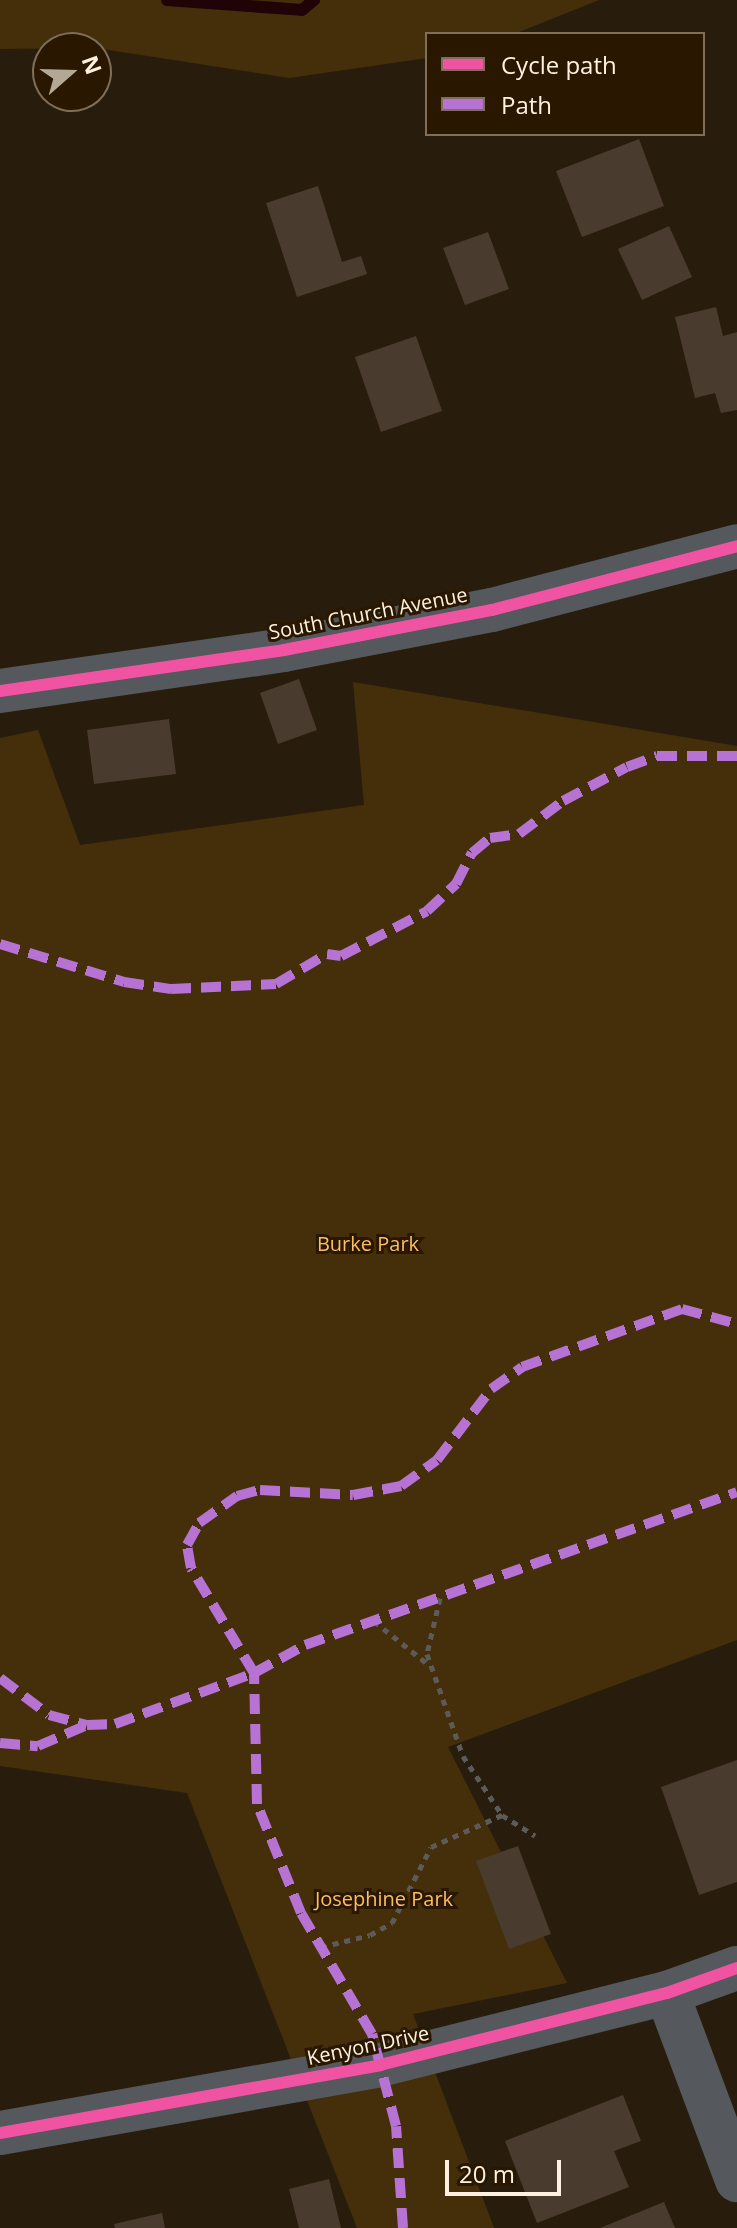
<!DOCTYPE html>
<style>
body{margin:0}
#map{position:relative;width:737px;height:2228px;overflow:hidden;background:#281d0d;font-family:"Open Sans",sans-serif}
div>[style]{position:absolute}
.green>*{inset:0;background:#452f0b}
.stream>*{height:12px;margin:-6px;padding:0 6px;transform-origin:6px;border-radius:6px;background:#200306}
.building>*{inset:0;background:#493b2d}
.path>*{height:5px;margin-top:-2.5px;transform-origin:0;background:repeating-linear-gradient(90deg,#5c5b5a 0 6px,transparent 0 12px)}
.minor>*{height:44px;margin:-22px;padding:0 22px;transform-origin:22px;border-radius:22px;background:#55585c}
.quiet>*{height:10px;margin-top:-5px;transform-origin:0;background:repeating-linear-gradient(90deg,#b673d3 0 20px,transparent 0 30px)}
.cycleway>*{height:12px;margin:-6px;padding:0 6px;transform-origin:6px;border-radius:6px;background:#f153a3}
span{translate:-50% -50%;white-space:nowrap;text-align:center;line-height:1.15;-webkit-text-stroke:6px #291700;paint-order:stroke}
.street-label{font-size:20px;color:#fef1e0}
.park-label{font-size:20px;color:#fcbe63}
.legend{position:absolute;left:425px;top:32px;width:280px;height:104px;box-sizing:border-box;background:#291700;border:2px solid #7e6e5a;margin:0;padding:10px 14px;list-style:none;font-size:24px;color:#fef1e0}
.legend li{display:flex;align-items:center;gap:16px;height:40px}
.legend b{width:40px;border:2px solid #7e6e5a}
.north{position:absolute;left:32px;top:32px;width:80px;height:80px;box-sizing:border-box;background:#291700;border:2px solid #7e6e5a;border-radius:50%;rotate:70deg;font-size:22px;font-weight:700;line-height:32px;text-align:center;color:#fef1e0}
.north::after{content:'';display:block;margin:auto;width:28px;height:36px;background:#b3a796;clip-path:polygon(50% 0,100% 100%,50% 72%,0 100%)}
.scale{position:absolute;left:445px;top:2160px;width:116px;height:36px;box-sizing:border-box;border:4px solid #fef1e0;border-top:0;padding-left:10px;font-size:24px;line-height:28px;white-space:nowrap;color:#fef1e0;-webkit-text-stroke:6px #291700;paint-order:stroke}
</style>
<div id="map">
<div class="green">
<div style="clip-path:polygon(0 0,599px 0,514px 34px,427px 34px,427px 58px,289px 78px,96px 48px,0 49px)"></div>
<div style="clip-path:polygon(353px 682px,737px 746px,737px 1640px,448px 1747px,567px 1983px,413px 2014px,494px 2228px,357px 2228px,187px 1793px,0 1766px,0 738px,38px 730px,80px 845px,364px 805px)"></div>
</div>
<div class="stream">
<div style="left:167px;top:0;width:135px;rotate:4.2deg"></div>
<div style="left:302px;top:10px;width:16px;rotate:-40deg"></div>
</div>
<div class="building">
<div style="clip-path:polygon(639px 139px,664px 206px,582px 237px,556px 171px)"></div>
<div style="clip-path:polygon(318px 186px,342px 262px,361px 256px,367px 274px,297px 297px,266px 203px)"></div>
<div style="clip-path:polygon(669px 226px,692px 277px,642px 300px,618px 249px)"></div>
<div style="clip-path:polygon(488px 232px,509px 289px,465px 305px,443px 248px)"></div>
<div style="clip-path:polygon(716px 307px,723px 336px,737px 332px,737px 410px,721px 413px,715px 393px,695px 398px,675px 317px)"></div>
<div style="clip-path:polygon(416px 336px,442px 411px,381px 432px,355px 357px)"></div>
<div style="clip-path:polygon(299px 679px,317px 730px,278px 744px,260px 693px)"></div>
<div style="clip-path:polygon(169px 719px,176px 774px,94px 784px,87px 730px)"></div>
<div style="clip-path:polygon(737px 1760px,737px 1882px,699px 1895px,661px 1787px)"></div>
<div style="clip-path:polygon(518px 1846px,551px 1934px,509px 1949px,476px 1861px)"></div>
<div style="clip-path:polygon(623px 2095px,641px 2141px,614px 2151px,629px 2187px,537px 2223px,505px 2141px)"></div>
<div style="clip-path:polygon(329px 2179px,341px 2228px,299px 2228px,289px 2189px)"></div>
<div style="clip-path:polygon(664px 2202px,675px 2228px,600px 2228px)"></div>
<div style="clip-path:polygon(162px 2213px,165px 2228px,115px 2228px,114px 2224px)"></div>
</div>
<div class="path">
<div style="left:440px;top:1598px;width:57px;rotate:103.1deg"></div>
<div style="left:427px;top:1654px;width:108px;rotate:70.6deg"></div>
<div style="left:463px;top:1756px;width:71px;rotate:56.5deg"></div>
<div style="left:502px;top:1815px;width:39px;rotate:32deg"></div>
<div style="left:374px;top:1621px;width:70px;rotate:38.7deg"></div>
<div style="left:321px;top:1947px;width:50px;rotate:-13.8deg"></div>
<div style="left:370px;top:1935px;width:25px;rotate:-29deg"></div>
<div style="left:392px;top:1923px;width:85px;rotate:-62.8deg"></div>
<div style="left:431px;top:1847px;width:78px;rotate:-24.3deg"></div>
</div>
<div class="minor">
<div style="left:0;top:691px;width:287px;rotate:-8.2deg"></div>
<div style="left:284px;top:650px;width:212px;rotate:-10.9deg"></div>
<div style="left:492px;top:610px;width:253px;rotate:-14.6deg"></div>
<div style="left:667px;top:1993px;width:200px;rotate:69.5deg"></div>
<div style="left:0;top:2133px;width:386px;rotate:-10.1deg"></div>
<div style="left:380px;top:2065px;width:296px;rotate:-14.1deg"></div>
<div style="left:667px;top:1993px;width:74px;rotate:-19.7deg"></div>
</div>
<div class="quiet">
<div style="left:0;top:944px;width:130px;rotate:17deg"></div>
<div style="left:124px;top:982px;width:48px;rotate:8.5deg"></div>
<div style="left:171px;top:989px;width:105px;rotate:-2.7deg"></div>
<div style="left:276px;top:984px;width:59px;rotate:-30.5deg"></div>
<div style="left:327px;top:954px;width:14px;rotate:8deg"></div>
<div style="left:341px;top:956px;width:97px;rotate:-27.6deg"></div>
<div style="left:427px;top:911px;width:40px;rotate:-43deg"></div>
<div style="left:456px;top:884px;width:35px;rotate:-63deg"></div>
<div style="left:472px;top:853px;width:23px;rotate:-40deg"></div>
<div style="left:490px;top:838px;width:29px;rotate:-8deg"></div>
<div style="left:519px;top:834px;width:55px;rotate:-36.9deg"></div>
<div style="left:563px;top:801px;width:72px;rotate:-28deg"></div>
<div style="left:627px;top:767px;width:32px;rotate:-20deg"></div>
<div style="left:657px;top:756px;width:80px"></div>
<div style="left:0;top:1678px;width:61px;rotate:37.1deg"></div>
<div style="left:49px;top:1715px;width:39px;rotate:15deg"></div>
<div style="left:87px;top:1725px;width:28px;rotate:-2deg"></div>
<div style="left:115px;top:1724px;width:148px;rotate:-20.1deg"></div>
<div style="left:254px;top:1673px;width:58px;rotate:-28.8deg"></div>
<div style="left:305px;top:1645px;width:458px;rotate:-19.5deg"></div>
<div style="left:0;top:1743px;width:38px;rotate:5deg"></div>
<div style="left:38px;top:1746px;width:53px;rotate:-23.2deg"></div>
<div style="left:403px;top:2228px;width:102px;rotate:-93.9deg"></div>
<div style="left:396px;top:2126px;width:95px;rotate:-104.6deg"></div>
<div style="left:372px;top:2034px;width:140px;rotate:-120.4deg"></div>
<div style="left:301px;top:1913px;width:118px;rotate:-112deg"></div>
<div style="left:257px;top:1804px;width:131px;rotate:-91.3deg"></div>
<div style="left:254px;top:1673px;width:122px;rotate:-121deg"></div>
<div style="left:191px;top:1568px;width:23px;rotate:-100deg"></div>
<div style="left:187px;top:1545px;width:25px;rotate:-61deg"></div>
<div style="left:199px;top:1523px;width:47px;rotate:-35.4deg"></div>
<div style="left:237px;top:1496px;width:24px;rotate:-15deg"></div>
<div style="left:260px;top:1490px;width:93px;rotate:3.1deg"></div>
<div style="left:353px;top:1495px;width:49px;rotate:-10.6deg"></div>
<div style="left:401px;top:1486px;width:44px;rotate:-35.8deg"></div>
<div style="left:437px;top:1460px;width:89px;rotate:-52.7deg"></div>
<div style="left:491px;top:1389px;width:38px;rotate:-35deg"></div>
<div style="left:522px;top:1367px;width:170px;rotate:-19.9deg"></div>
<div style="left:682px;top:1309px;width:57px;rotate:15.3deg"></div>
</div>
<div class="cycleway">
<div style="left:0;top:691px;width:287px;rotate:-8.2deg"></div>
<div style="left:284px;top:650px;width:212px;rotate:-10.9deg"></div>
<div style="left:492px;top:610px;width:253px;rotate:-14.6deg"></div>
<div style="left:0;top:2133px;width:386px;rotate:-10.1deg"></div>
<div style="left:380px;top:2065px;width:296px;rotate:-14.1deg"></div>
<div style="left:667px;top:1993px;width:74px;rotate:-19.7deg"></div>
</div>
<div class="street-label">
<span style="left:368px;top:613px;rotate:-11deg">South Church Avenue</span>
<span style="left:368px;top:2045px;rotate:-12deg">Kenyon Drive</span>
</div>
<div class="park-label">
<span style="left:368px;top:1243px">Burke Park</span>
<span style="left:384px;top:1898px">Josephine Park</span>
</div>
<ul class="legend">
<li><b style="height:10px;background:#f153a3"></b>Cycle path</li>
<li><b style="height:10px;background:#b673d3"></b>Path</li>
</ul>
<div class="north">N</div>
<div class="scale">20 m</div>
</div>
